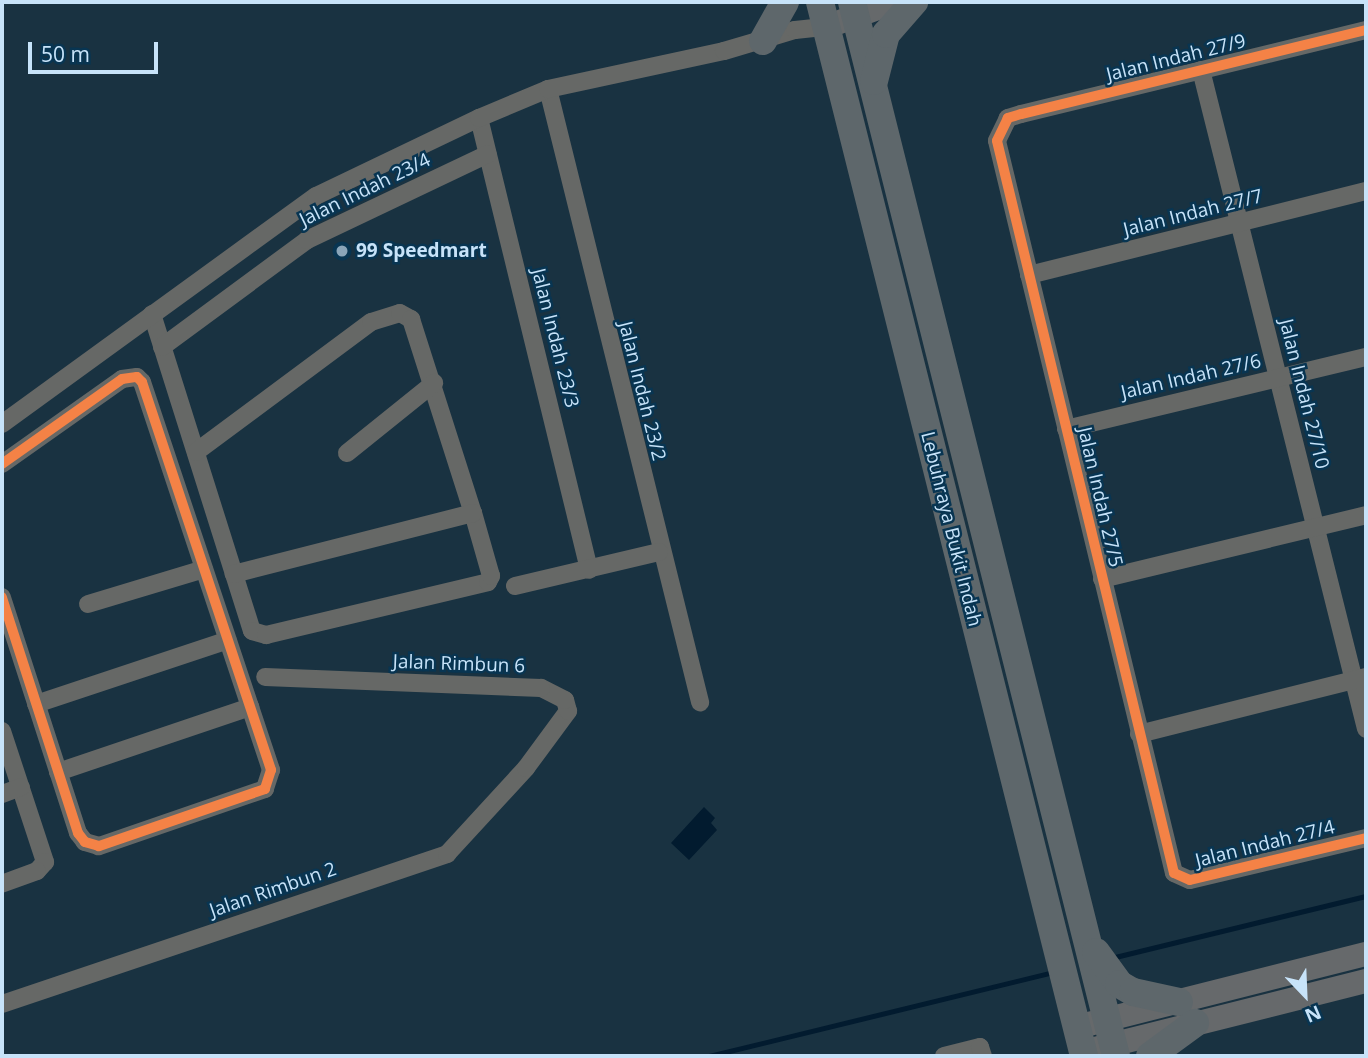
<!DOCTYPE html>
<style>
body{margin:0}
#map{position:relative;width:1368px;height:1058px;overflow:hidden;background:#193241;font-family:"Open Sans",sans-serif}
div>[style]{position:absolute}
.water>*{inset:0;background:#021b2f}
.stream>*{height:5px;margin:-2.5px;padding:0 2.5px;transform-origin:2.5px;border-radius:2.5px;background:#021b2f}
.minor>*{height:18px;margin:-9px;padding:0 9px;transform-origin:9px;border-radius:9px;background:#666866}
.secondary>*{height:24px;margin:-12px;padding:0 12px;transform-origin:12px;border-radius:12px;background:#66696b}
.trunk>*{height:28px;margin:-14px;padding:0 14px;transform-origin:14px;border-radius:14px;background:#5e676b}
.cycleway>*{height:10px;margin:-5px;padding:0 5px;transform-origin:5px;border-radius:5px;background:#f48246}
.dots>*{width:19px;height:19px;translate:-50% -50%;box-sizing:border-box;border:4px solid #083552;border-radius:50%}
span{translate:-50% -50%;white-space:nowrap;text-align:center;line-height:1.15;-webkit-text-stroke:5px #083552;paint-order:stroke}
.street-label{font-size:19px;color:#c7e3f9}
.poi-label{font-size:19px;color:#c7e3f9;font-weight:700}
.left{translate:0 -50%;text-align:left}
.frame{position:absolute;inset:0;border:4px solid #c7e3f9;pointer-events:none}
.north{position:absolute;left:1270px;top:960px;width:70px;height:70px;-webkit-text-stroke:5px #083552;paint-order:stroke;rotate:157deg;font-size:19px;font-weight:700;line-height:28px;text-align:center;color:#c7e3f9}
.north::after{content:'';display:block;margin:auto;width:24px;height:32px;background:#c7e3f9;clip-path:polygon(50% 0,100% 100%,50% 72%,0 100%)}
.scale{position:absolute;left:28px;top:42px;width:130px;height:32px;box-sizing:border-box;border:4px solid #c7e3f9;border-top:0;padding-left:9px;font-size:21px;line-height:24px;white-space:nowrap;color:#c7e3f9;-webkit-text-stroke:5px #083552;paint-order:stroke}
</style>
<div id="map">
<div class="water">
<div style="clip-path:polygon(704px 807px,715px 818px,711px 823px,717px 830px,689px 860px,671px 843px)"></div>
</div>
<div class="stream">
<div style="left:1111px;top:958px;width:262px;rotate:-13.7deg"></div>
<div style="left:709px;top:1056px;width:355px;rotate:-13.7deg"></div>
</div>
<div class="minor">
<div style="left:1366px;top:30px;width:355px;rotate:166.3deg"></div>
<div style="left:1021px;top:114px;width:14px;rotate:163deg"></div>
<div style="left:1008px;top:118px;width:25px;rotate:116deg"></div>
<div style="left:997px;top:141px;width:753px;rotate:76.41deg"></div>
<div style="left:1174px;top:873px;width:17px;rotate:24deg"></div>
<div style="left:1190px;top:880px;width:181px;rotate:-13.4deg"></div>
<div style="left:1201px;top:70px;width:679px;rotate:75.94deg"></div>
<div style="left:548px;top:89px;width:632px;rotate:76.07deg"></div>
<div style="left:479px;top:118px;width:465px;rotate:76.3deg"></div>
<div style="left:1029px;top:275px;width:347px;rotate:-14deg"></div>
<div style="left:152px;top:314px;width:332px;rotate:72.5deg"></div>
<div style="left:252px;top:631px;width:15px;rotate:16deg"></div>
<div style="left:266px;top:635px;width:228px;rotate:-13.4deg"></div>
<div style="left:488px;top:582px;width:7px;rotate:-63deg"></div>
<div style="left:491px;top:576px;width:66px;rotate:-105.9deg"></div>
<div style="left:162px;top:347px;width:180px;rotate:-36.4deg"></div>
<div style="left:307px;top:240px;width:200px;rotate:-25.4deg"></div>
<div style="left:2px;top:424px;width:388px;rotate:-36deg"></div>
<div style="left:316px;top:196px;width:181px;rotate:-25.6deg"></div>
<div style="left:479px;top:118px;width:75px;rotate:-22.8deg"></div>
<div style="left:548px;top:89px;width:180px;rotate:-12.2deg"></div>
<div style="left:724px;top:51px;width:74px;rotate:-16.5deg"></div>
<div style="left:795px;top:30px;width:31px;rotate:-6deg"></div>
<div style="left:1066px;top:429px;width:309px;rotate:-13.5deg"></div>
<div style="left:196px;top:452px;width:218px;rotate:-36.6deg"></div>
<div style="left:371px;top:322px;width:30px;rotate:-17deg"></div>
<div style="left:400px;top:313px;width:13px;rotate:29deg"></div>
<div style="left:411px;top:319px;width:204px;rotate:72.3deg"></div>
<div style="left:473px;top:513px;width:247px;rotate:165.7deg"></div>
<div style="left:347px;top:453px;width:112px;rotate:-38.8deg"></div>
<div style="left:2px;top:464px;width:147px;rotate:-35.3deg"></div>
<div style="left:122px;top:379px;width:15px;rotate:-8deg"></div>
<div style="left:137px;top:377px;width:7px;rotate:45deg"></div>
<div style="left:142px;top:382px;width:409px;rotate:71.6deg"></div>
<div style="left:271px;top:770px;width:20px;rotate:108deg"></div>
<div style="left:265px;top:789px;width:176px;rotate:161deg"></div>
<div style="left:99px;top:846px;width:15px;rotate:-164deg"></div>
<div style="left:85px;top:842px;width:11px;rotate:-128deg"></div>
<div style="left:78px;top:833px;width:248px;rotate:-107.9deg"></div>
<div style="left:1102px;top:579px;width:272px;rotate:-13.6deg"></div>
<div style="left:515px;top:586px;width:148px;rotate:-13.3deg"></div>
<div style="left:88px;top:604px;width:121px;rotate:-16.8deg"></div>
<div style="left:36px;top:704px;width:202px;rotate:-18.4deg"></div>
<div style="left:2px;top:731px;width:138px;rotate:71.8deg"></div>
<div style="left:45px;top:862px;width:12px;rotate:132deg"></div>
<div style="left:37px;top:871px;width:37px;rotate:160deg"></div>
<div style="left:1139px;top:734px;width:234px;rotate:-14.1deg"></div>
<div style="left:58px;top:772px;width:203px;rotate:-18.7deg"></div>
<div style="left:2px;top:794px;width:20px;rotate:-20deg"></div>
<div style="left:2px;top:1004px;width:470px;rotate:-18.6deg"></div>
<div style="left:447px;top:854px;width:117px;rotate:-47.4deg"></div>
<div style="left:526px;top:768px;width:71px;rotate:-53.6deg"></div>
<div style="left:568px;top:711px;width:11px;rotate:-105deg"></div>
<div style="left:565px;top:700px;width:27px;rotate:-153deg"></div>
<div style="left:541px;top:688px;width:276px;rotate:-177.7deg"></div>
<div style="left:944px;top:1056px;width:37px;rotate:-14deg"></div>
<div style="left:980px;top:1047px;width:9px;rotate:72deg"></div>
</div>
<div class="secondary">
<div style="left:826px;top:27px;width:72px;rotate:-20.2deg"></div>
<div style="left:1077px;top:1027px;width:298px;rotate:-14.2deg"></div>
<div style="left:1083px;top:1052px;width:292px;rotate:-14.1deg"></div>
</div>
<div class="trunk">
<div style="left:820px;top:2px;width:1087px;rotate:75.94deg"></div>
<div style="left:852px;top:2px;width:1087px;rotate:75.94deg"></div>
<div style="left:763px;top:41px;width:45px;rotate:-60.6deg"></div>
<div style="left:874px;top:81px;width:49px;rotate:-75.7deg"></div>
<div style="left:886px;top:34px;width:43px;rotate:-48.8deg"></div>
<div style="left:1096px;top:952px;width:39px;rotate:54deg"></div>
<div style="left:1119px;top:984px;width:16px;rotate:30deg"></div>
<div style="left:1133px;top:992px;width:47px;rotate:12.3deg"></div>
<div style="left:1150px;top:1056px;width:56px;rotate:-36.3deg"></div>
</div>
<div class="cycleway">
<div style="left:1366px;top:30px;width:355px;rotate:166.3deg"></div>
<div style="left:1021px;top:114px;width:14px;rotate:163deg"></div>
<div style="left:1008px;top:118px;width:25px;rotate:116deg"></div>
<div style="left:997px;top:141px;width:753px;rotate:76.41deg"></div>
<div style="left:1174px;top:873px;width:17px;rotate:24deg"></div>
<div style="left:1190px;top:880px;width:181px;rotate:-13.4deg"></div>
<div style="left:2px;top:464px;width:147px;rotate:-35.3deg"></div>
<div style="left:122px;top:379px;width:15px;rotate:-8deg"></div>
<div style="left:137px;top:377px;width:7px;rotate:45deg"></div>
<div style="left:142px;top:382px;width:409px;rotate:71.6deg"></div>
<div style="left:271px;top:770px;width:20px;rotate:108deg"></div>
<div style="left:265px;top:789px;width:176px;rotate:161deg"></div>
<div style="left:99px;top:846px;width:15px;rotate:-164deg"></div>
<div style="left:85px;top:842px;width:11px;rotate:-128deg"></div>
<div style="left:78px;top:833px;width:248px;rotate:-107.9deg"></div>
</div>
<div class="dots">
<div style="left:342px;top:251px;background:#8aa5b9"></div>
</div>
<div class="street-label">
<span style="left:1176px;top:58px;rotate:-14deg">Jalan Indah 27/9</span>
<span style="left:365px;top:190px;rotate:-26deg">Jalan Indah 23/4</span>
<span style="left:1193px;top:213px;rotate:-14deg">Jalan Indah 27/7</span>
<span style="left:555px;top:338px;rotate:76deg">Jalan Indah 23/3</span>
<span style="left:1191px;top:377px;rotate:-13deg">Jalan Indah 27/6</span>
<span style="left:642px;top:391px;rotate:76deg">Jalan Indah 23/2</span>
<span style="left:1304px;top:394px;rotate:76deg">Jalan Indah 27/10</span>
<span style="left:1100px;top:497px;rotate:77deg">Jalan Indah 27/5</span>
<span style="left:951px;top:529px;rotate:76deg">Lebuhraya Bukit Indah</span>
<span style="left:459px;top:664px;rotate:2deg">Jalan Rimbun 6</span>
<span style="left:1265px;top:844px;rotate:-14deg">Jalan Indah 27/4</span>
<span style="left:273px;top:890px;rotate:-19deg">Jalan Rimbun 2</span>
</div>
<div class="poi-label">
<span class="left" style="left:356px;top:251px">99 Speedmart</span>
</div>
<div class="frame"></div>
<div class="north">N</div>
<div class="scale">50 m</div>
</div>
